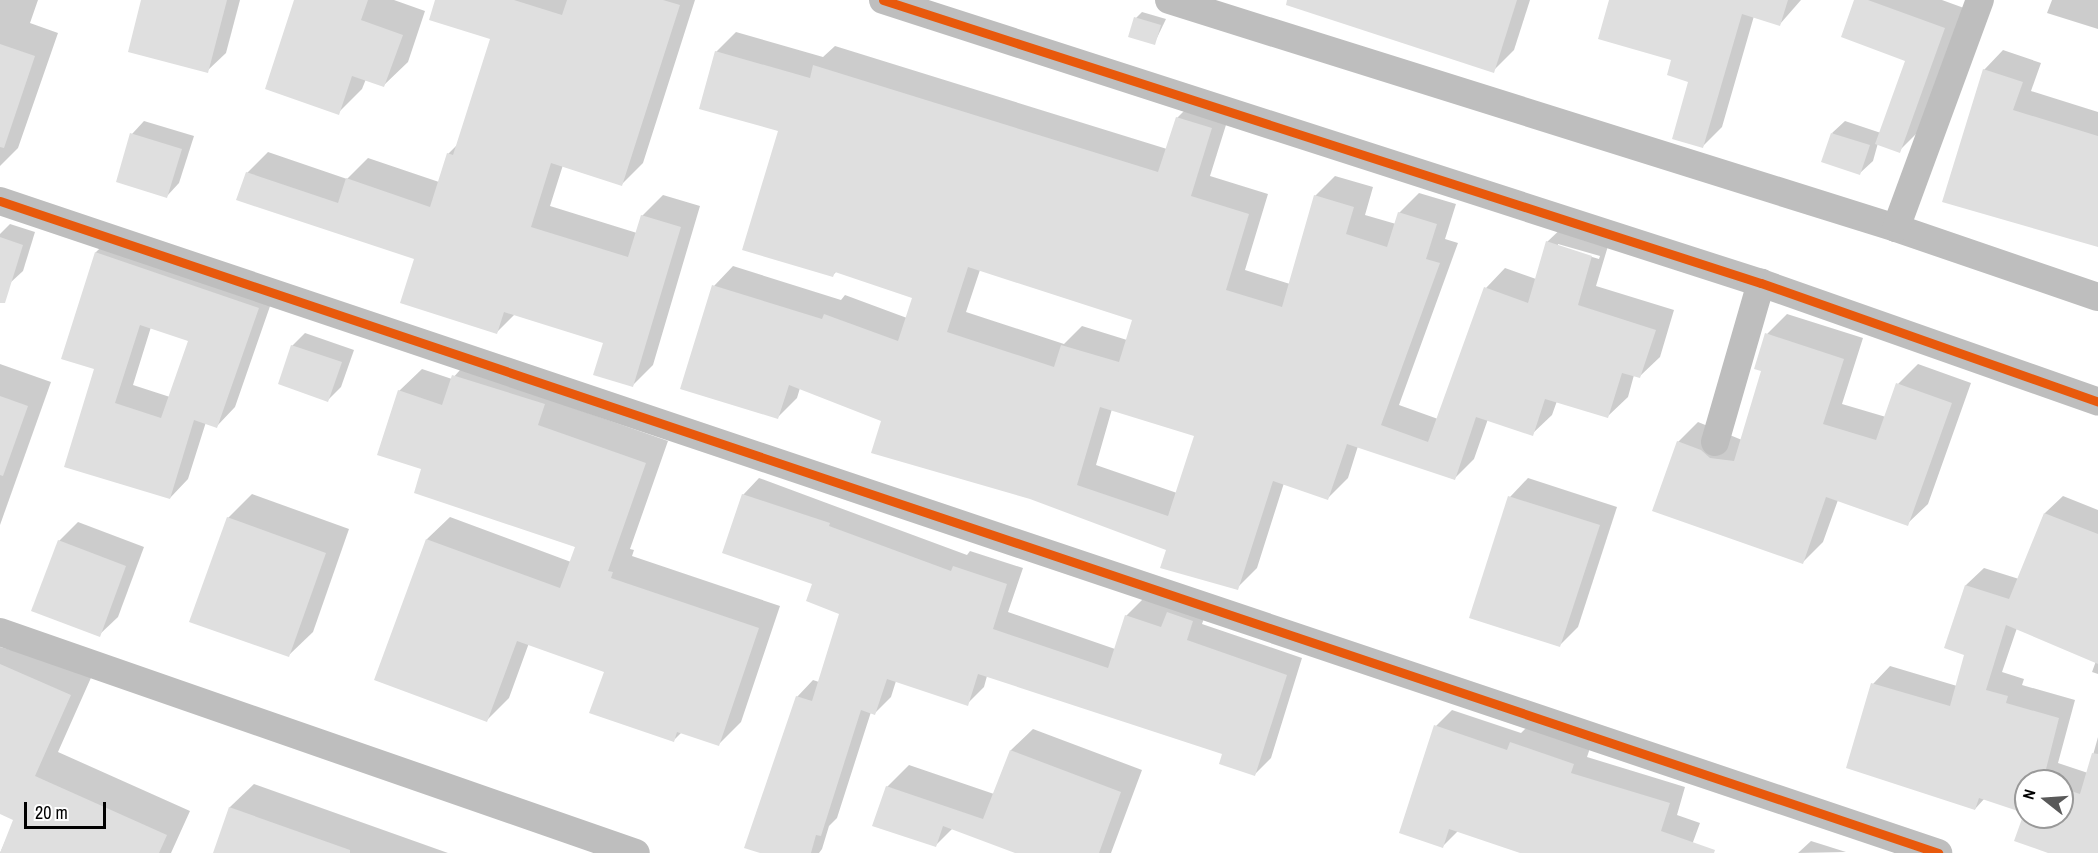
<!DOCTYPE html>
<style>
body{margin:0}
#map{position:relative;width:2098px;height:853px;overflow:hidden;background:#fff;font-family:"Archivo Narrow",sans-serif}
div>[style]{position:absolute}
.shadow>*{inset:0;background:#0003}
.building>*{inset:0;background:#dfdfdf}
.minor>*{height:28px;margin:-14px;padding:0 14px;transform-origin:14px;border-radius:14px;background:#bebebe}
.cycleway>*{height:9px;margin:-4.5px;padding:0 4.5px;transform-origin:4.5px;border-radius:4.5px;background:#e8590c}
span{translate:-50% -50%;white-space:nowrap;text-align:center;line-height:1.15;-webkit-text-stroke:6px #fff;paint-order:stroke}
.north{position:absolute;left:2014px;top:769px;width:60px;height:60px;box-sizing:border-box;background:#fff;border:2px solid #999;border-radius:50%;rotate:287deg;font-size:16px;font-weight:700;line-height:24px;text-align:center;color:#000}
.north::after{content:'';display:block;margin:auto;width:21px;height:27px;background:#595959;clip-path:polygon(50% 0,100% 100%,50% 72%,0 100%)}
.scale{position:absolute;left:24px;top:802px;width:82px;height:27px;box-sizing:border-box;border:3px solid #000;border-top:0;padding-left:8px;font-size:18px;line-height:21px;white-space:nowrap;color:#000;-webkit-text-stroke:4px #fff;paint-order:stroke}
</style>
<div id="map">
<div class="shadow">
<div style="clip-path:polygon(0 0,38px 0,30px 23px,58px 33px,18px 148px,0 166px)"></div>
<div style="clip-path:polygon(143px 0,240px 0,226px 53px,207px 71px)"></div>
<div style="clip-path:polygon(296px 0,394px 0,425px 11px,408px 62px,384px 85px,366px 79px,362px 89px,338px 113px)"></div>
<div style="clip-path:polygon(437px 0,695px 0,643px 163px,622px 184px,563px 165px,550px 206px,637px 233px,642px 216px,663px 195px,700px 206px,653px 365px,633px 385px,604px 342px,515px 314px,497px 332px,415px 258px,247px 173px,268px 152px,347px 179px,368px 158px,439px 182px,448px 154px,458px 144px,492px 38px)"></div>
<div style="clip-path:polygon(1288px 0,1530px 0,1514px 50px,1493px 71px)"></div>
<div style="clip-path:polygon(1611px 0,1801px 0,1780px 24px,1754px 16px,1722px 127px,1702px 147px,1690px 81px,1673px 59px)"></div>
<div style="clip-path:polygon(1856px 0,1942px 0,1964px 8px,1919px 131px,1899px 151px,1878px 143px,1873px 161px,1860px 173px,1832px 133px,1845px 121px,1881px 133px,1907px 60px)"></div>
<div style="clip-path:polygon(2052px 0,2098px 0,2098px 29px,2047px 13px)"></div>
<div style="clip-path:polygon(1142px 12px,1166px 19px,1154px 44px,1136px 18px)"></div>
<div style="clip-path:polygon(evenodd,736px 32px,823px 57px,835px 46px,1167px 149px,1177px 118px,1197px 98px,1231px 109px,1210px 176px,1268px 194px,1245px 270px,1290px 284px,1315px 196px,1335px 176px,1373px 187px,1365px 215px,1396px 224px,1399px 213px,1419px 193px,1456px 204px,1445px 239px,1458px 243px,1399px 405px,1438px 419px,1486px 288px,1505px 268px,1536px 279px,1547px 242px,1567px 223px,1611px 236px,1596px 286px,1674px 310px,1660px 357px,1640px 376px,1634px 375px,1628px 397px,1608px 416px,1557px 401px,1552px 415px,1532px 434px,1488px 419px,1474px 459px,1454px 479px,1358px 446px,1348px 478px,1328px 498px,1284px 483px,1257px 568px,1237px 588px,1167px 549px,1031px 498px,873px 452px,883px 420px,800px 388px,797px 398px,777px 418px,714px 286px,733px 266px,841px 300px,845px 295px,907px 318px,914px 297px,837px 271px,833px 275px,780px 130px,716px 52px,736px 32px,1558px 244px,1600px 256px,1599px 259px,1558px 247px,1558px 244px,736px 32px,980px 270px,1134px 319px,1127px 340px,1082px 326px,1064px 344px,966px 312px,980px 270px,736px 32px,1112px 409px,1196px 435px,1177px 493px,1096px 465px,1112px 409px)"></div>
<div style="clip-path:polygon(2003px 50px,2041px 63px,2031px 91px,2098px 112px,2098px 246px,1984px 70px)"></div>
<div style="clip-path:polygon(144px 121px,194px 136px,179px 183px,167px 196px,117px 181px,132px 134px)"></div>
<div style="clip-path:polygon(10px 224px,35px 232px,23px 271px,10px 283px,0 280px,0 234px)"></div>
<div style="clip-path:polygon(evenodd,115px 234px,276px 289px,235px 407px,217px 426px,206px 422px,188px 479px,170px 498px,66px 466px,96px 368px,63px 358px,96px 252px,115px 234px,151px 327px,190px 341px,170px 397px,133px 385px,151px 327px)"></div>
<div style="clip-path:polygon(1787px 314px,1863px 338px,1842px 404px,1886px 417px,1898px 384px,1918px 364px,1971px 383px,1928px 504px,1907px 524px,1838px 500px,1823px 542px,1803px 562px,1678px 442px,1698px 422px,1742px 440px,1763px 370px,1767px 334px)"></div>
<div style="clip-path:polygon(305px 333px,354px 350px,341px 387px,328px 400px,292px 346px)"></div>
<div style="clip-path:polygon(475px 353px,559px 403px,668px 441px,630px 549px,634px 550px,632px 556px,780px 606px,741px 722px,718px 745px,682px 732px,674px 740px,606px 671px,529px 643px,509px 698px,487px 720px,376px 679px,427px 539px,450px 517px,571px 562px,576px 547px,423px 468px,399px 391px,422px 369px,452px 379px)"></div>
<div style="clip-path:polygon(0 364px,51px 382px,0 525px)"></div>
<div style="clip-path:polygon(759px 478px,967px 555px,970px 551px,1023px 568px,1008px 612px,1115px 649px,1126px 616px,1142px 600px,1209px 604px,1202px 624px,1302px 658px,1271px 758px,1255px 774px,1224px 753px,987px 676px,984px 687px,967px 704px,896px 681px,891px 697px,875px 713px,871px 712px,837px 818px,829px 826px,822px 849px,819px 853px,765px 853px,797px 697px,813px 680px,819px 682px,841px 613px,743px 495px)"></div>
<div style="clip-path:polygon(1528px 478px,1617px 507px,1578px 627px,1559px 646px,1510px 497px)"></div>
<div style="clip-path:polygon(252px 494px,349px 529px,313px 632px,289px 655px,228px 518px)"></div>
<div style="clip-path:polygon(evenodd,2063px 496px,2098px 510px,2098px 674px,2092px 672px,2096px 661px,2017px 628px,2002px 672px,2024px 679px,2022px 685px,2075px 700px,2058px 763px,2088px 773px,2098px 737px,2098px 853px,2052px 853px,2016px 840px,2026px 812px,1985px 798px,1975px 809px,1873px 684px,1890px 666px,1957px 686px,1966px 654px,1946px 647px,1966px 585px,1984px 568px,2019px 579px,2045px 513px,2063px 496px,2026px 781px,2062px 781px,2062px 817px,2026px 817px,2026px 781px)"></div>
<div style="clip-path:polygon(78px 522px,144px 547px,118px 617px,99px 635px,59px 541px)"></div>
<div style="clip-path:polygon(0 647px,94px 671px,58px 752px,190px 811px,171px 853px,0 853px,15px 819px,0 813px)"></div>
<div style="clip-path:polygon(1452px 710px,1521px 733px,1527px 727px,1590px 748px,1587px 757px,1685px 787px,1677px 815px,1700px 823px,1689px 853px,1525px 853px,1459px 830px,1443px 846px,1436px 726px)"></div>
<div style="clip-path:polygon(1033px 729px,1142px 770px,1111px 853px,1019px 853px,953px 828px,935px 846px,887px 787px,909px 765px,994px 794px,1011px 750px)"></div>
<div style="clip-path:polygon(254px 784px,448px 853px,214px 853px,230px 807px)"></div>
<div style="clip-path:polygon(1811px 841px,1846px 852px,1798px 853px)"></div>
</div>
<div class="building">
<div style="clip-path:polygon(141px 0,227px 0,208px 73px,128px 52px)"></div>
<div style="clip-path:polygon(294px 0,368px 0,361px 20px,403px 35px,384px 87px,352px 76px,339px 115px,265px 89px)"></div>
<div style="clip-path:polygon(435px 0,514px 0,562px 15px,567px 0,663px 0,680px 5px,622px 186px,551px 163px,531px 227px,628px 257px,641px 215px,681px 227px,633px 387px,593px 375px,603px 343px,504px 312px,497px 334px,400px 303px,414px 259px,236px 200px,246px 172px,338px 203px,346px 178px,430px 207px,447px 153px,453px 155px,490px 39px,429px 20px)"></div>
<div style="clip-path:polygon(1287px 0,1517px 0,1494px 73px,1286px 5px)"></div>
<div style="clip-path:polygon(1609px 0,1788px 0,1780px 26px,1742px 14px,1703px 148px,1672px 139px,1688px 82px,1667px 75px,1671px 60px,1598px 39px)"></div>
<div style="clip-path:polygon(1854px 0,1868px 0,1945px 28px,1900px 153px,1875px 144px,1905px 61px,1841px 37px)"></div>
<div style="clip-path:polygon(1134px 17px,1161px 25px,1155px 45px,1128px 37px)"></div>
<div style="clip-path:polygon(0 44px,35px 56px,4px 148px,0 147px)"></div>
<div style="clip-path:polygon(evenodd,715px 51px,810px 78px,813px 65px,1158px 172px,1176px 117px,1212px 128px,1191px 196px,1249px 214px,1226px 290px,1282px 307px,1314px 195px,1354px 207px,1346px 234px,1387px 247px,1398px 212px,1437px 224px,1426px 259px,1440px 263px,1381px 425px,1428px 442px,1484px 287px,1528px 303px,1546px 241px,1592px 256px,1578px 305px,1656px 330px,1640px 378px,1622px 373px,1608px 418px,1545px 399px,1533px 436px,1476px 417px,1455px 480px,1347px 444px,1328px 500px,1273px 481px,1238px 590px,1160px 568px,1166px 550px,1030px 499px,871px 453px,881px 421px,789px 385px,778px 419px,680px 389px,712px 285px,822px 319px,824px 314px,898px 341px,912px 298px,835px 272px,833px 277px,742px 250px,778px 131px,699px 109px,715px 51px,968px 267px,1132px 320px,1119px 362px,1061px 345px,1054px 367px,947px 332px,968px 267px,715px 51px,1100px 407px,1194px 436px,1168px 516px,1077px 485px,1100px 407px)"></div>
<div style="clip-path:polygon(1983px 69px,2023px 82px,2013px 110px,2098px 136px,2098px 247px,1942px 202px)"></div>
<div style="clip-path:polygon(130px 133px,182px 149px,167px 198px,116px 182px)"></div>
<div style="clip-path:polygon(1831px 133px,1870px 145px,1860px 175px,1821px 162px)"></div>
<div style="clip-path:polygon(0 237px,23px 245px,5px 303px,0 303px)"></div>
<div style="clip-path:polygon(evenodd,95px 252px,259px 308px,217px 428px,194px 420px,170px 499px,64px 467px,94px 369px,61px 359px,95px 252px,140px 325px,188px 341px,161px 418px,115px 403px,140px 325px)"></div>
<div style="clip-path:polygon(1765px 333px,1844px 359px,1823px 424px,1876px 440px,1896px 383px,1952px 403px,1908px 526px,1826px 497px,1803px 564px,1652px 511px,1677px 441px,1701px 450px,1710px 458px,1734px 461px,1761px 371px,1754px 369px)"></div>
<div style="clip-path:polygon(291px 345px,342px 362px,328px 402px,278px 384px)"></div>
<div style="clip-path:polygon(452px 375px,545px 404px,538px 425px,646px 463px,608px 571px,613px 572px,611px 578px,759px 628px,719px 746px,677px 732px,674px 742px,589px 713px,604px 672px,517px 641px,487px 722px,374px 680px,426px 539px,560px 588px,575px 547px,414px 493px,421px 469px,377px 455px,398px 390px,442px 405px)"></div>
<div style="clip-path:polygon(0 396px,28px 406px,3px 476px,0 475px)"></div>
<div style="clip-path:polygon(742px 494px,830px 523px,829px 526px,951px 571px,953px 566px,1007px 584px,993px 629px,1108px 668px,1125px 615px,1161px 627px,1167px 612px,1193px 621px,1187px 640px,1287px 675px,1255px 776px,1219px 764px,1222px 754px,978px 674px,968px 706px,887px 679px,875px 715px,861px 710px,821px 836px,816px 835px,811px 853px,760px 853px,744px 848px,796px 696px,812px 701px,839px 614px,806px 601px,812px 584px,722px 553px)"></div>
<div style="clip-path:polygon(1508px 496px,1600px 525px,1560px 647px,1469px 618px)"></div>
<div style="clip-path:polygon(2044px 513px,2098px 534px,2098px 664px,2006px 625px,1986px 690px,2008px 696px,2006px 703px,2059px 718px,2043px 781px,2026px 781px,2026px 817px,2062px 817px,2062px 788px,2080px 794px,2092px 753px,2098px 754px,2098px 853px,2048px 853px,2014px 841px,2024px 813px,1979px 798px,1975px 810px,1846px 768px,1871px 683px,1950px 706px,1964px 655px,1944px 648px,1965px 585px,2009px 599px)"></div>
<div style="clip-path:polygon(227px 517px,326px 553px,289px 657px,189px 622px)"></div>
<div style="clip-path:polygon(58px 540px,126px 566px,100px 637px,31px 611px)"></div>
<div style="clip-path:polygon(0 664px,71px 695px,35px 776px,167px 835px,159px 853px,0 853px,13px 820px,0 814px)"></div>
<div style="clip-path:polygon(1434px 725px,1507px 750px,1510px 742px,1574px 764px,1571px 773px,1670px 803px,1661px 831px,1715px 850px,1714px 853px,1520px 853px,1449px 829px,1443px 848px,1399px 833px)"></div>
<div style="clip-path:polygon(1010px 750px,1121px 792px,1099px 853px,1015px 853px,943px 826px,936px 847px,872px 826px,886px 786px,983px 819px)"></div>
<div style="clip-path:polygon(229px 807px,350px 850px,350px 853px,213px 853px)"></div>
</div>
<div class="minor">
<div style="left:883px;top:0;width:922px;rotate:17.87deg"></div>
<div style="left:1761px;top:283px;width:357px;rotate:19.4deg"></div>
<div style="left:1169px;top:0;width:762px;rotate:17.41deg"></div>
<div style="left:1896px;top:228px;width:213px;rotate:18.9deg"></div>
<div style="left:0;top:201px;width:2045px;rotate:18.59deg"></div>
<div style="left:1896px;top:228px;width:243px;rotate:-69.8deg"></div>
<div style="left:1715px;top:442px;width:166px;rotate:-73.9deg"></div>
<div style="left:0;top:632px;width:673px;rotate:19.16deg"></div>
</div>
<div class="cycleway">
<div style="left:883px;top:0;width:922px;rotate:17.87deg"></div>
<div style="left:1761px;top:283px;width:357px;rotate:19.4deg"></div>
<div style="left:0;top:201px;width:2045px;rotate:18.59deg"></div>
</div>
<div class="north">N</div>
<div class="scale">20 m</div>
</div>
